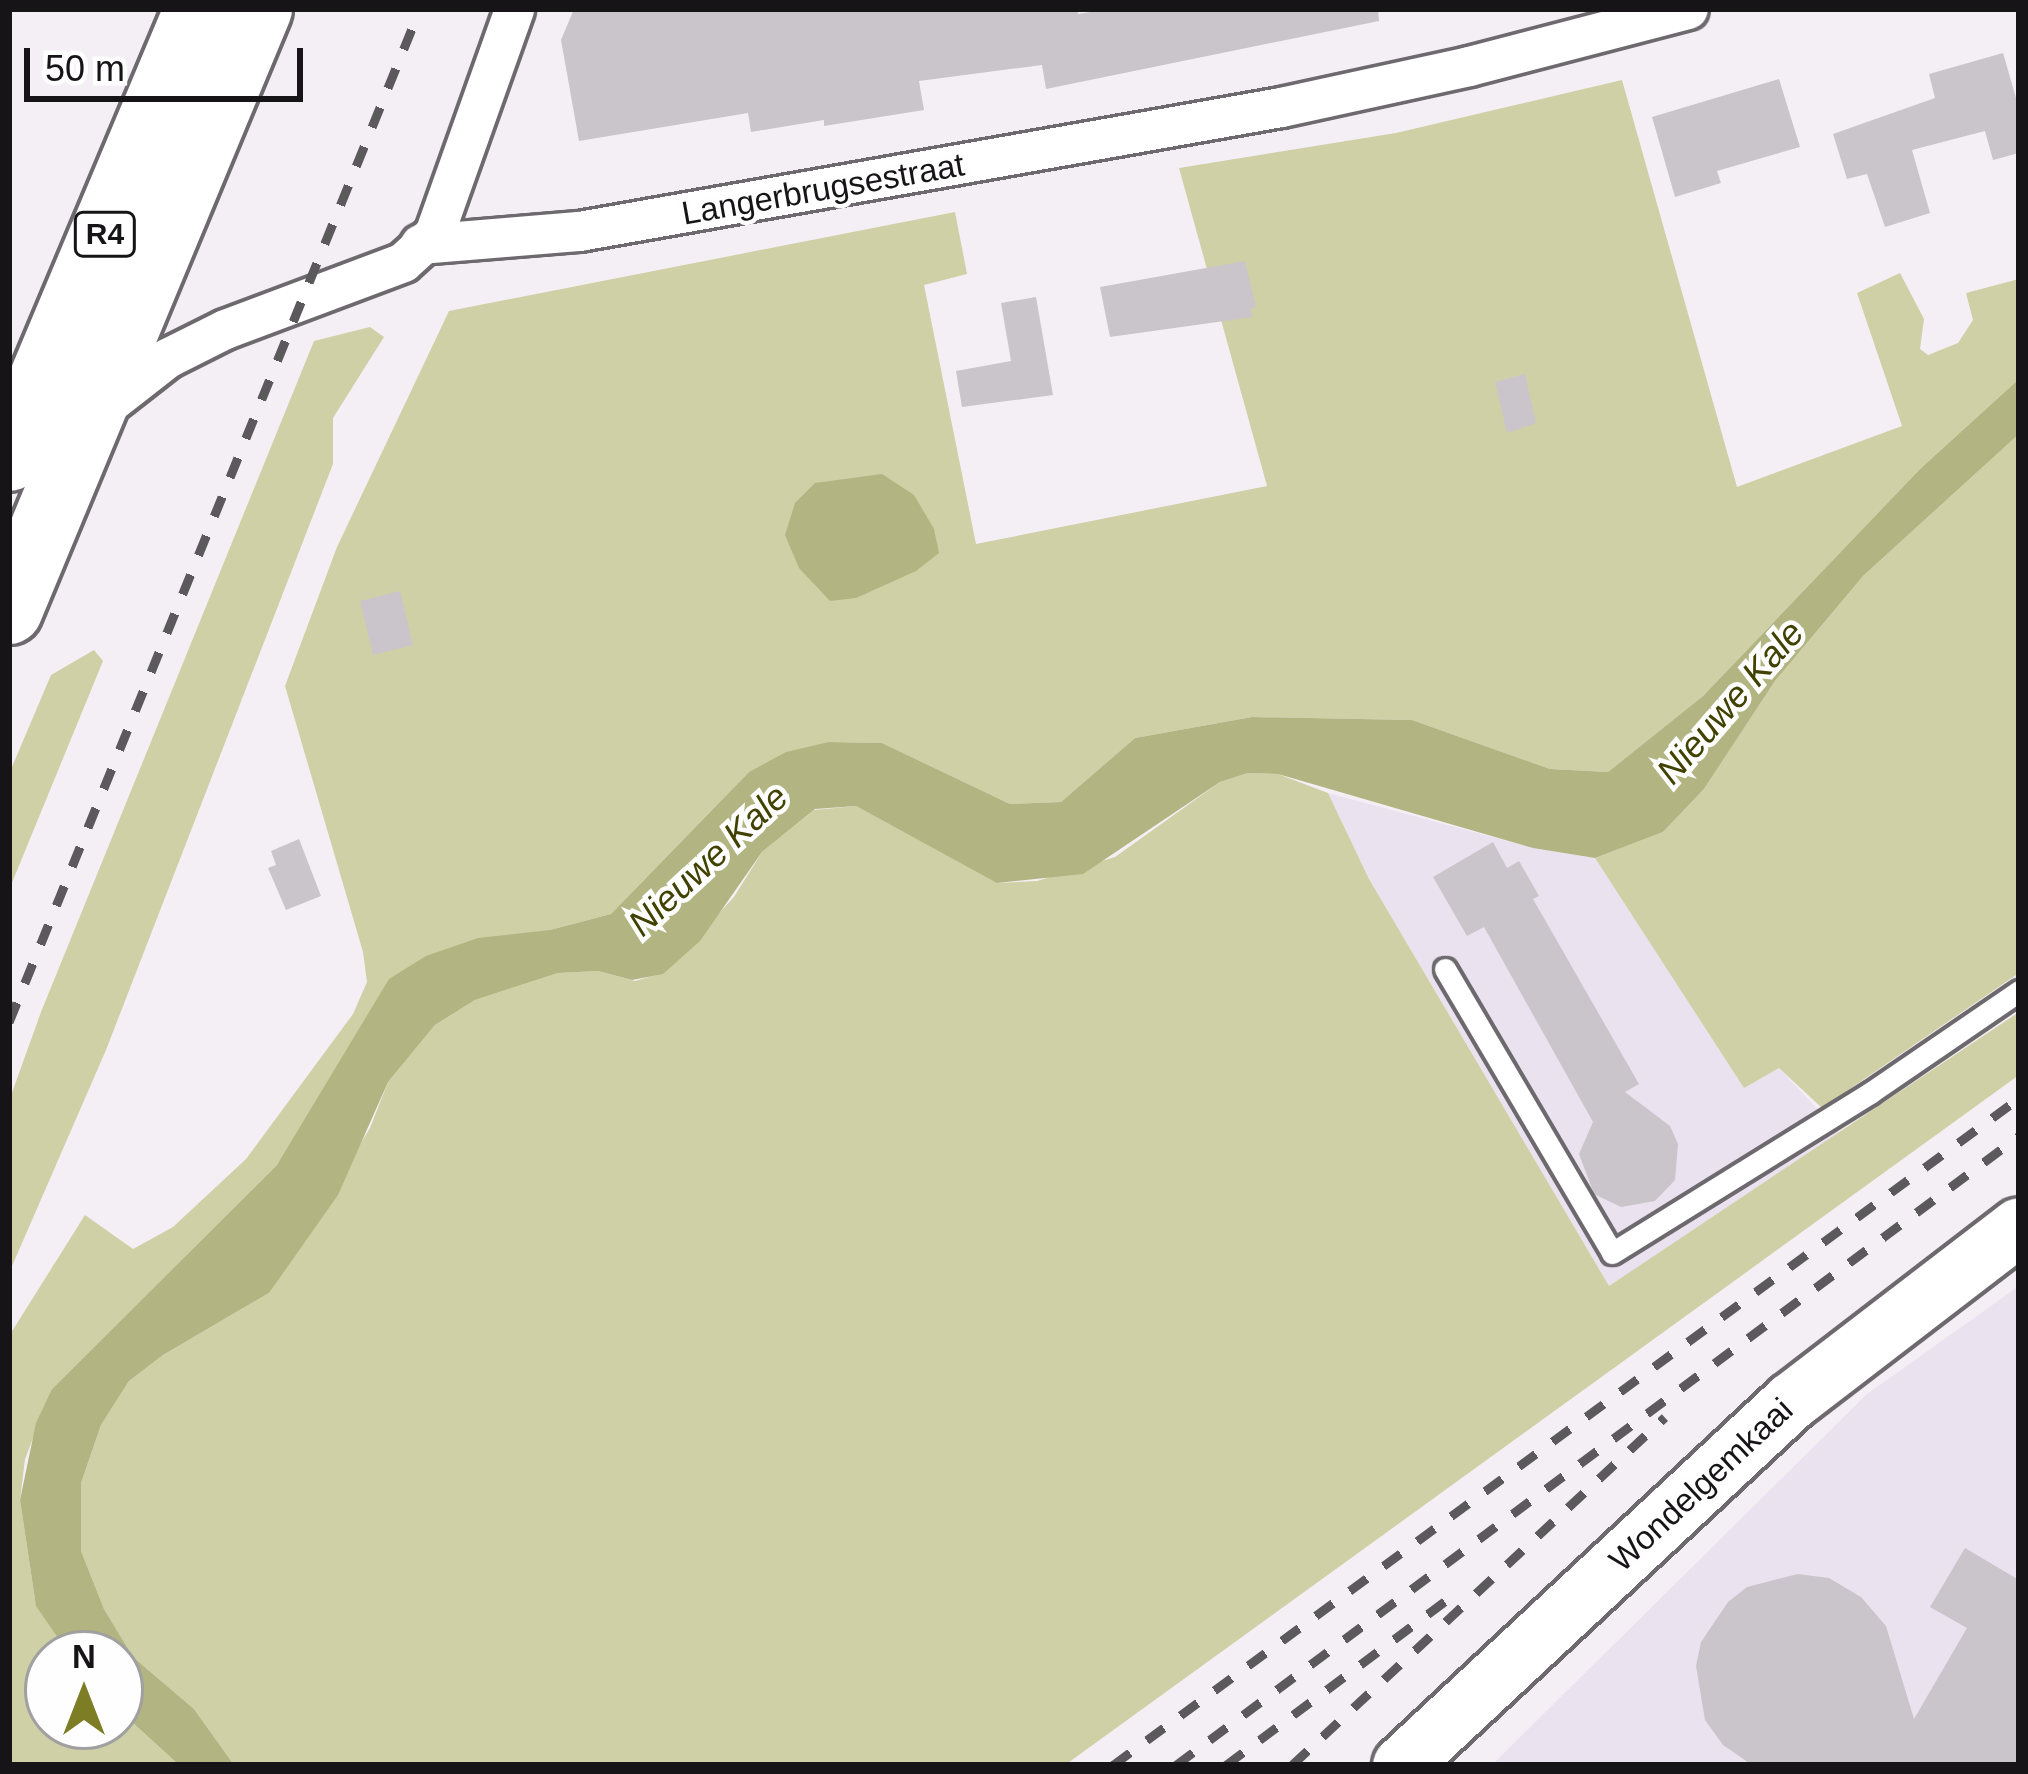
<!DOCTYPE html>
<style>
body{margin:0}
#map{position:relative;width:2028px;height:1774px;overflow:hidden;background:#f4eff5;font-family:Arial,sans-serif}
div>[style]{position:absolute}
.built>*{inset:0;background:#ebe2ef}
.green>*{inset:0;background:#cfd0a5}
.water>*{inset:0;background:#b2b481}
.building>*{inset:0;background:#c9c5cb}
.roads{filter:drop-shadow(3px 0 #6d696e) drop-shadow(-3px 0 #6d696e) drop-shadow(0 3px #6d696e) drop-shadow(0 -3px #6d696e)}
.service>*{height:21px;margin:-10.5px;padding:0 10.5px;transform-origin:10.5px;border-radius:10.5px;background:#fff}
.minor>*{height:39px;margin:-19.5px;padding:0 19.5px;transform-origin:19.5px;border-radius:19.5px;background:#fff}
.secondary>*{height:57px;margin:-28.5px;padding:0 28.5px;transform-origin:28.5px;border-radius:28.5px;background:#fff}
.trunk>*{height:66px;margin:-33px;padding:0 33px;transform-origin:33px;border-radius:33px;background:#fff}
.rail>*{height:9px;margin-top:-4.5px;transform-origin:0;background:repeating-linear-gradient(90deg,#5c595d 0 21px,transparent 0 42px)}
span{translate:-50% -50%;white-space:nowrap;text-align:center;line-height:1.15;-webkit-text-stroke:9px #fefefe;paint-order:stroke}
.shield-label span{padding:3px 9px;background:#fefefe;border:3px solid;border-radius:9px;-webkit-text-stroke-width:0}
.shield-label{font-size:30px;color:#161416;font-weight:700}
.street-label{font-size:33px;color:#161416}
.water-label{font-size:36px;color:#414100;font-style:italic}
.frame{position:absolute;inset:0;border:12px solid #161416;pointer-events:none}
.north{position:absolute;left:24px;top:1630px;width:120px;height:120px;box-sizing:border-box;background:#fefefe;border:3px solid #a1a0a1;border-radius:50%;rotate:0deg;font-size:33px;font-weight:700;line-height:48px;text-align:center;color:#161416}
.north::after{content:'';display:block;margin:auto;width:42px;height:54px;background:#7d7d25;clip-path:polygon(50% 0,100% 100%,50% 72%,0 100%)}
.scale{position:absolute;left:24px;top:48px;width:279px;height:54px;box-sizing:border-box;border:6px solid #161416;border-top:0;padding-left:15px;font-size:36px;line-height:42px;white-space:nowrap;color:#161416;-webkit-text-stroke:9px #fefefe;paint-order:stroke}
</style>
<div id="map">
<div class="built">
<div style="clip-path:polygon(1328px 793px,1533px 848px,1595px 858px,1744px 1087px,1779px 1068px,1841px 1134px,1609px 1286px,1369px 879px)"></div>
<div style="clip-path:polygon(2019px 1286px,2019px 1765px,1492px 1765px,1867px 1394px)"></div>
</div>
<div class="green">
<div style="clip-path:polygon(1622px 80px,1737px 487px,1902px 426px,1857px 293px,1900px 273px,1924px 319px,1920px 349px,1928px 355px,1958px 343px,1973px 320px,1966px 293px,2019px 279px,2019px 379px,1920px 469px,1703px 696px,1608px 772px,1550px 769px,1412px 720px,1252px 717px,1135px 738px,1061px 802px,1010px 804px,882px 743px,829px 742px,749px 772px,611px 914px,550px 930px,326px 1092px,277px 1165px,52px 1389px,25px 1459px,20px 1500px,35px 1599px,69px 1654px,48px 1654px,48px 1726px,120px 1726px,120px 1711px,179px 1765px,9px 1765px,9px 1336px,85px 1215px,133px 1249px,173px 1227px,246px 1159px,353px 1014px,367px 982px,363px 952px,285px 686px,337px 547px,449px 311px,955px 212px,967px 274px,924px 285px,976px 544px,1267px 486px,1179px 168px,1396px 133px)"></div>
<div style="clip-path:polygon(370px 327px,384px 337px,333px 418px,333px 464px,106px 1050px,9px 1273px,9px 1101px,41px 1012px,314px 341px)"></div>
<div style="clip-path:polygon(2019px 434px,2019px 973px,1822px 1108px,1779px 1068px,1744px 1088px,1595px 858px,1663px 832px,1704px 789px,1775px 681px,1863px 576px)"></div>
<div style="clip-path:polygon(94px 650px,103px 661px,9px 890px,9px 774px,51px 675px)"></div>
<div style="clip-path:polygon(1248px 773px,1278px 774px,1328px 793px,1369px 879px,1609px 1286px,2019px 1012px,2019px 1075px,1065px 1765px,234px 1765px,194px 1709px,133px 1657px,104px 1609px,81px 1551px,81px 1483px,101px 1425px,129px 1381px,163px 1355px,269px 1293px,370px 1128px,388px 1082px,435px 1025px,475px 1000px,558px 973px,598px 971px,635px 981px,663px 973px,734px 897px,762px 852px,814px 810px,856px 806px,998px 883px,1037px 881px,1115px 857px,1220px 782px)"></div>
</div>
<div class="water">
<div style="clip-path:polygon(2019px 379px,2019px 434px,1863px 576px,1775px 681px,1704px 789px,1663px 832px,1595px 858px,1533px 848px,1278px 774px,1248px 773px,1220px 782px,1083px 874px,997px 883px,856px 806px,815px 809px,762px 852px,700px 941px,663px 974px,632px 980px,598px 971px,558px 973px,475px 1000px,435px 1025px,388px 1082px,338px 1195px,269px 1293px,163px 1355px,129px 1381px,101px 1425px,81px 1483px,81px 1551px,104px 1609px,133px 1657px,194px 1709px,234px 1765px,179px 1765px,120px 1711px,120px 1654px,69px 1654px,36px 1606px,20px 1500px,36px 1423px,52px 1389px,277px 1165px,389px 979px,426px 956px,478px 938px,550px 930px,611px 914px,749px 772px,786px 752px,829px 742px,882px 743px,1010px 804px,1061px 802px,1135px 738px,1252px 717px,1412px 720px,1550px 769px,1608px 772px,1703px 696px,1920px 469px)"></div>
<div style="clip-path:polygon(882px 474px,914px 495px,934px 529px,939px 553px,916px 571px,856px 598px,830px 601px,799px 568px,785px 535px,795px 503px,815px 483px)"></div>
</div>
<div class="building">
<div style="clip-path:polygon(574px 9px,1077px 9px,1078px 14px,1109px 9px,1378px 9px,1379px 21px,1046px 89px,1042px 65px,919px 81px,924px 110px,824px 126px,824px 120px,751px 132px,748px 113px,579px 141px,561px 40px)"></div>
<div style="clip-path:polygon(2003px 53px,2019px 108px,2019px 153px,1993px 160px,1985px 131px,1912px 150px,1930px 213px,1885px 227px,1867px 174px,1847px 179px,1833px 134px,1935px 98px,1929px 74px)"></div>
<div style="clip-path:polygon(1779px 79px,1800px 147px,1717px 171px,1721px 183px,1675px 197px,1652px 117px)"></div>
<div style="clip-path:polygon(1245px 261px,1256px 307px,1250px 309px,1253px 317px,1110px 337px,1100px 287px)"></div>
<div style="clip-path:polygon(1036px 297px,1053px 395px,962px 407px,956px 371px,1011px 361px,1001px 303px)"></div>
<div style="clip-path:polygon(1525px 374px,1536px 423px,1507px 433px,1495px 382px)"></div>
<div style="clip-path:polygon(400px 591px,413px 645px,373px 655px,360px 601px)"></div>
<div style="clip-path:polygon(299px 839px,321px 896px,286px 910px,268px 868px,276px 865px,271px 851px)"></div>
<div style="clip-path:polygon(1493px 842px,1507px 868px,1519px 861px,1539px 896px,1533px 899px,1639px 1084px,1625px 1092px,1670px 1126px,1678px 1144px,1675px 1180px,1655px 1201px,1621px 1207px,1594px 1194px,1579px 1154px,1593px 1122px,1484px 927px,1467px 936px,1433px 877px)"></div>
<div style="clip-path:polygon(1965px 1548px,2019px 1580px,2019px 1765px,1752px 1765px,1723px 1745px,1705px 1720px,1696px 1666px,1701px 1642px,1728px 1602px,1747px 1587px,1798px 1574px,1829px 1578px,1861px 1597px,1886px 1626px,1914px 1719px,1967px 1628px,1930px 1607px)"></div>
</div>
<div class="roads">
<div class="service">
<div style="left:1445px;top:969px;width:329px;rotate:59.5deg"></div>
<div style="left:1612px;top:1253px;width:304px;rotate:-31.8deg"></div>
<div style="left:1870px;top:1093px;width:181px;rotate:-34.4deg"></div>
</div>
<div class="minor">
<div style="left:420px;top:244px;width:160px;rotate:-4.7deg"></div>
<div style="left:579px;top:231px;width:713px;rotate:-10.02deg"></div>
<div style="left:1281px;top:107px;width:192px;rotate:-12.3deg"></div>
<div style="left:1469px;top:66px;width:226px;rotate:-14.6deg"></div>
<div style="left:102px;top:409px;width:83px;rotate:-38.1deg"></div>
<div style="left:167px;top:358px;width:65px;rotate:-26.6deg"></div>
<div style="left:225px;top:329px;width:190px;rotate:-20.6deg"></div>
<div style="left:403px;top:262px;width:42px;rotate:-42.1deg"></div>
<div style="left:434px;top:234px;width:239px;rotate:-70.4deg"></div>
</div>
<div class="secondary">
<div style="left:1401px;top:1765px;width:533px;rotate:-43.03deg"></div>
<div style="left:1791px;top:1401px;width:287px;rotate:-37.5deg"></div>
</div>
<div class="trunk">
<div style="left:9px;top:458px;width:487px;rotate:-67.2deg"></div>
<div style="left:9px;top:611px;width:652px;rotate:-67.45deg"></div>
</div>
</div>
<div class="rail">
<div style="left:9px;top:1022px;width:1093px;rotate:-67.92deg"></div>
<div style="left:1113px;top:1765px;width:1125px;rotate:-36.36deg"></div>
<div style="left:1176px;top:1765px;width:1052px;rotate:-36.73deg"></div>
<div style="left:1226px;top:1765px;width:282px;rotate:-36.8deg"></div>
<div style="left:1292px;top:1765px;width:510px;rotate:-43.01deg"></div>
</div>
<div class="shield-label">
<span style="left:105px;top:234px">R4</span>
</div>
<div class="street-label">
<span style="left:823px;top:189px;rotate:-10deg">Langerbrugsestraat</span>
<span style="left:1701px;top:1485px;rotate:-43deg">Wondelgemkaai</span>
</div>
<div class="water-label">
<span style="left:1730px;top:702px;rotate:-49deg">Nieuwe Kale</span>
<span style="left:708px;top:860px;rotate:-43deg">Nieuwe Kale</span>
</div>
<div class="frame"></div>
<div class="north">N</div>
<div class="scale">50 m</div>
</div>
